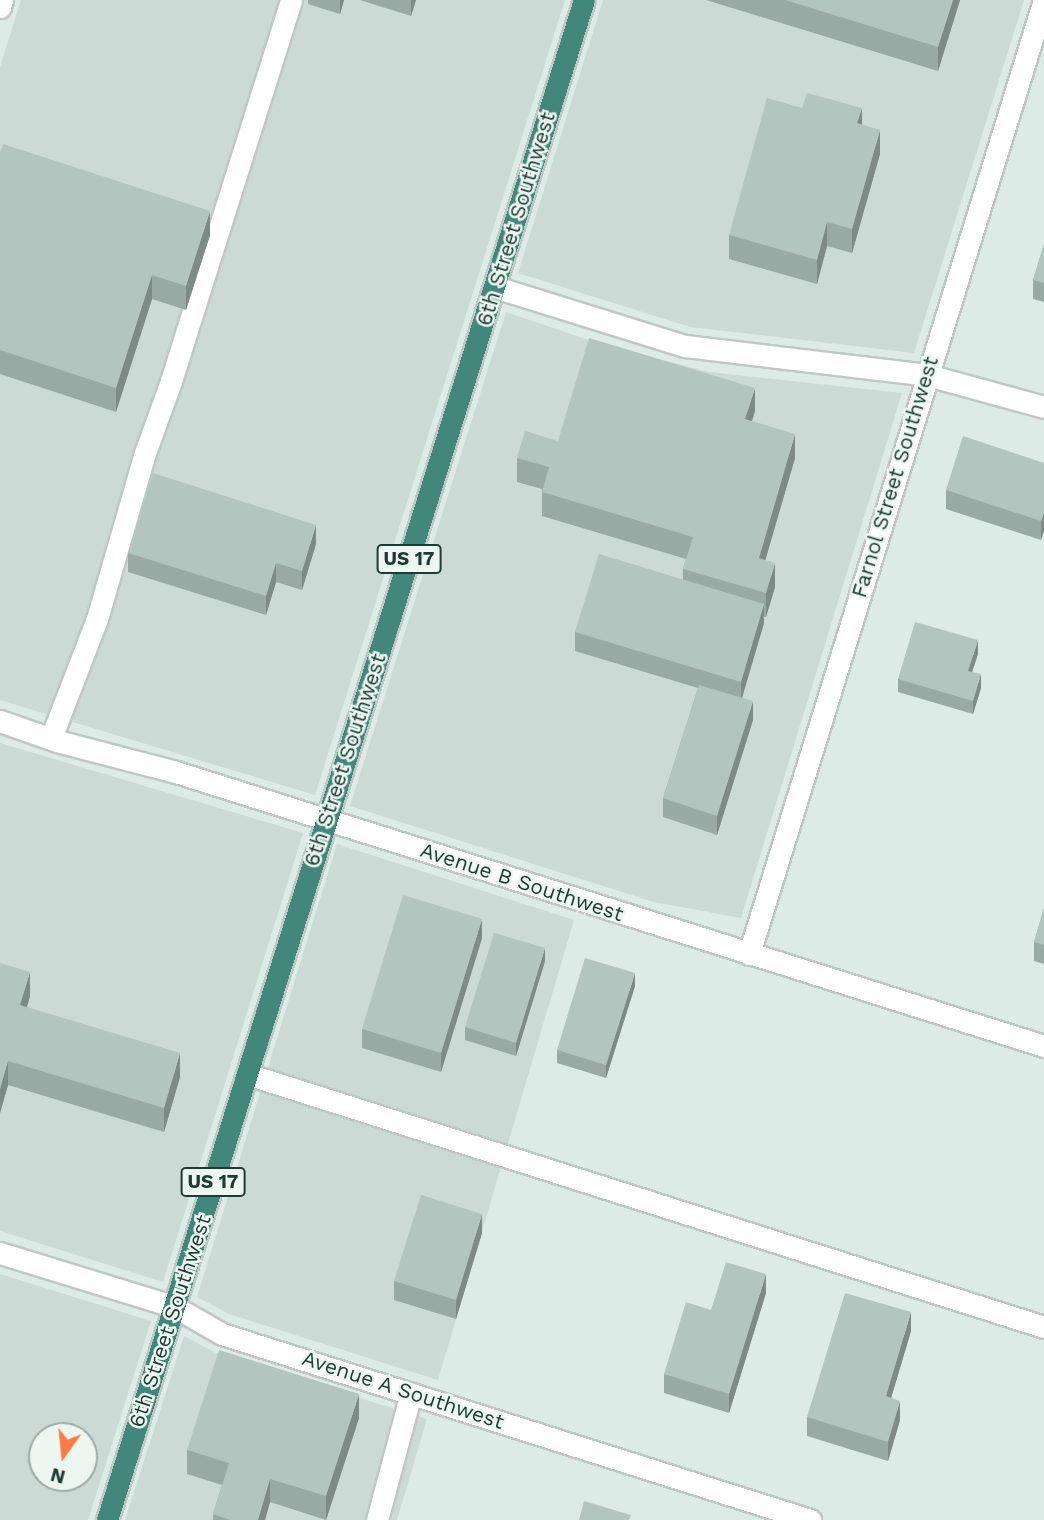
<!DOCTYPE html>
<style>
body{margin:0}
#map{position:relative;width:1044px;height:1520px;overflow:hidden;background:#dcebe5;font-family:"Work Sans",sans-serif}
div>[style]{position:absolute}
.built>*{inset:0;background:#cbdad4}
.roads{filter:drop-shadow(2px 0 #c0c8c6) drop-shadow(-2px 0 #c0c8c6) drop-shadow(0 2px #c0c8c6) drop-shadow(0 -2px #c0c8c6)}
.service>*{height:21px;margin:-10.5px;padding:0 10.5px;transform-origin:10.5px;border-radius:10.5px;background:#fff}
.minor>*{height:21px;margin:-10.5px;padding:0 10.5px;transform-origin:10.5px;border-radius:10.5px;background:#fff}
.tertiary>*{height:21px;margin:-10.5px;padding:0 10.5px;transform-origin:10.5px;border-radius:10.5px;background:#fff}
.trunk>*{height:21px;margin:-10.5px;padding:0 10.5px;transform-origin:10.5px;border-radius:10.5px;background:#41887a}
.wall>*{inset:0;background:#99a9a3}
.shaded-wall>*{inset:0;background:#7d8a85}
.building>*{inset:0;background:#b2c5be}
span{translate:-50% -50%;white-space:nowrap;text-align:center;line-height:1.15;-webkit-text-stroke:5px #edf7f2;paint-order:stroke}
.shield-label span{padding:2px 5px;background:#edf7f2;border:2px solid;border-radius:5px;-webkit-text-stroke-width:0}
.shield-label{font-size:19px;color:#1d3b34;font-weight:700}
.street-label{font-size:21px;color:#1d3b34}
.north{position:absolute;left:28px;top:1422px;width:70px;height:70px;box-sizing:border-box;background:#edf7f2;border:2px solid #9aaca6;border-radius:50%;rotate:195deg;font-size:19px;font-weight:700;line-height:28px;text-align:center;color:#1d3b34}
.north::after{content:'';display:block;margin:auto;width:24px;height:32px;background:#ff7b46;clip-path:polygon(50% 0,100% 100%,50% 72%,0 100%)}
</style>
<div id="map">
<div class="built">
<div style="clip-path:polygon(21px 0,565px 0,315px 795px,0 700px,0 67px)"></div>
<div style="clip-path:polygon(603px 0,1024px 0,914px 353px,690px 327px,518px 273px)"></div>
<div style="clip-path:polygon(506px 312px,600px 344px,709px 372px,902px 393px,741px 918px,654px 902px,350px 806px)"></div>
<div style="clip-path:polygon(0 743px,303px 833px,163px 1282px,0 1231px)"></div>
<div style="clip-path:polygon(337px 844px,574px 920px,438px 1380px,229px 1314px,197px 1297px)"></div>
<div style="clip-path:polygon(evenodd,0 1274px,151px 1321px,88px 1520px,0 1520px,0 1274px,42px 1436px,84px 1436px,84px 1478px,42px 1478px,42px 1436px)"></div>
<div style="clip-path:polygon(184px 1336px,216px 1353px,427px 1419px,397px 1520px,125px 1520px)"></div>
</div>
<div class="roads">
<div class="service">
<div style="left:51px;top:738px;width:128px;rotate:-68.9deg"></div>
<div style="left:97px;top:619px;width:173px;rotate:-73.9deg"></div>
<div style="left:145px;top:453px;width:77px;rotate:-70.1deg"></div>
<div style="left:171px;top:381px;width:399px;rotate:-72.5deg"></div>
<div style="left:247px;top:1074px;width:836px;rotate:17.61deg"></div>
<div style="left:377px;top:1520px;width:131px;rotate:-75deg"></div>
</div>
<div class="minor">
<div style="left:0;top:7px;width:7px;rotate:-74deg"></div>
<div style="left:495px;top:287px;width:199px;rotate:17.3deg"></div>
<div style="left:685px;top:346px;width:244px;rotate:6.8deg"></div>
<div style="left:927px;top:375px;width:121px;rotate:15.3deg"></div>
<div style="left:0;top:721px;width:60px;rotate:19.3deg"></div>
<div style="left:57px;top:741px;width:123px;rotate:14.6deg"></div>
<div style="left:176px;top:772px;width:910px;rotate:17.52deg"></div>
<div style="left:749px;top:954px;width:999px;rotate:-72.82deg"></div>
<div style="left:175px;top:1307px;width:54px;rotate:29.9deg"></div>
<div style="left:222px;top:1334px;width:617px;rotate:17.55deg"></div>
</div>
<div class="tertiary">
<div style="left:0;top:1253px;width:183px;rotate:17.1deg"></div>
</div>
<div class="trunk">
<div style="left:107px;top:1520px;width:1593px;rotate:-72.58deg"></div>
</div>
</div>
<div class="wall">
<div style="clip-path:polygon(308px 0,344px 0,340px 14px,308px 4px)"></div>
<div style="clip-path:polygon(360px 0,416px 0,411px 16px)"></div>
<div style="clip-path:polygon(706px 0,960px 0,938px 71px)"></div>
<div style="clip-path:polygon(862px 124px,880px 154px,852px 253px,827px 246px,817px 284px,729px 259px,729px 235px)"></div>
<div style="clip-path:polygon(0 153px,210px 235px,186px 310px,152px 299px,116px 412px,0 374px)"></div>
<div style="clip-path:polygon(1044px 244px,1044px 302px,1033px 299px,1033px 280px)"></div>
<div style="clip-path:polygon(755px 411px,752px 421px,795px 458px,765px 560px,775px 587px,766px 617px,764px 617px,764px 623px,742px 698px,753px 720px,717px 835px,663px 817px,663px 798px,698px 688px,575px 651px,575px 632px,683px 579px,683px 569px,686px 559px,542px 516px,542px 489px,517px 482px,517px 458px,558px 441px)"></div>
<div style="clip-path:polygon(1044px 463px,1041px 540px,946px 509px,946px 490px)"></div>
<div style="clip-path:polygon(316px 544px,302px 590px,276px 582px,266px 615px,128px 572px,128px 553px)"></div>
<div style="clip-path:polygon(978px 654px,972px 672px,981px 688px,973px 714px,898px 692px,898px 679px)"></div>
<div style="clip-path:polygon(1044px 908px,1044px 964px,1034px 961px,1034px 942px)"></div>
<div style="clip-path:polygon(482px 938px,441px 1072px,362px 1048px,362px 1029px)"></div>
<div style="clip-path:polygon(545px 961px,516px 1056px,465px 1040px,465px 1027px)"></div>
<div style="clip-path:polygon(0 963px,30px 996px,27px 1007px,180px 1077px,164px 1132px,8px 1085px,0 1113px)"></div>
<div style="clip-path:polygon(635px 986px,606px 1078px,557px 1063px,557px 1050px)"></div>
<div style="clip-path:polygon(482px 1233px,456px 1319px,394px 1300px,394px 1281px)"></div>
<div style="clip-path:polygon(766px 1293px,729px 1413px,664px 1393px,664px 1374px,711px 1310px)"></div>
<div style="clip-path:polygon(911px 1331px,891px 1398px,900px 1420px,888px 1461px,807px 1436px,807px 1417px)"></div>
<div style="clip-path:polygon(359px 1418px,326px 1520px,270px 1502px,265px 1520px,213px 1520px,213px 1514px,222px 1485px,187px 1474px,187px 1450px)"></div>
</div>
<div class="shaded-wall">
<div style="clip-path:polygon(340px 0,344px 0,340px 14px)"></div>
<div style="clip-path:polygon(411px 0,416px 0,411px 16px)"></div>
<div style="clip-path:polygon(953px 0,960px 0,938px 71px,938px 47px)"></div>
<div style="clip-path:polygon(862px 108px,862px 132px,857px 123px)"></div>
<div style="clip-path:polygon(880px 130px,880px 154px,852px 253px,852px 229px)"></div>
<div style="clip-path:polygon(210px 211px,210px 235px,186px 310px,186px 286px)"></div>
<div style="clip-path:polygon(827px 222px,827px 246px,817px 284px,817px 260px)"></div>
<div style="clip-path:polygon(152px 275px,152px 299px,116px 412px,116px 388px)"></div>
<div style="clip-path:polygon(755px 388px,755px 411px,745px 443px,745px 419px)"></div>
<div style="clip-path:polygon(795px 434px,795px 458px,759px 582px,759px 558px)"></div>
<div style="clip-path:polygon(1044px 512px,1044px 531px,1041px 540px,1041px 521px)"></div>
<div style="clip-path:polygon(316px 525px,316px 544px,302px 590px,302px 571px)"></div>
<div style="clip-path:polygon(276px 563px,276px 582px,266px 615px,266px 596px)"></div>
<div style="clip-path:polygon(775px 563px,775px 587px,766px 617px,766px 593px)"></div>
<div style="clip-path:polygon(764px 604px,764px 623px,741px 701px,741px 682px)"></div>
<div style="clip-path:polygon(978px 640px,978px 654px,968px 684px,968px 671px)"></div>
<div style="clip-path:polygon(981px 674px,981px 688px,973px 714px,973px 701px)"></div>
<div style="clip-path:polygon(753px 701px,753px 720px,717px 835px,717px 816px)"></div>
<div style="clip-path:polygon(482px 919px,482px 938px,441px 1072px,441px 1053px)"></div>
<div style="clip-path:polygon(545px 948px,545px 961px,516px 1056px,516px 1043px)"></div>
<div style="clip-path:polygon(30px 972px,30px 996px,20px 1029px,20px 1005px)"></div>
<div style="clip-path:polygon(635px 973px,635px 986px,606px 1078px,606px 1065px)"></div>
<div style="clip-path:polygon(180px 1053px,180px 1077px,164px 1132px,164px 1108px)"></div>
<div style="clip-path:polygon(8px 1061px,8px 1085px,0 1113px,0 1089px)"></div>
<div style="clip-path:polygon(482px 1214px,482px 1233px,456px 1319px,456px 1300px)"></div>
<div style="clip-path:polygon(766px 1274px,766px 1293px,729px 1413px,729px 1394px)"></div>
<div style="clip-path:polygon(911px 1312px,911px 1331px,886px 1415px,886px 1396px)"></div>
<div style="clip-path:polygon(359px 1394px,359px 1418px,326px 1520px,326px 1496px)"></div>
<div style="clip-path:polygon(900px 1401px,900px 1420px,888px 1461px,888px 1442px)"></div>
<div style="clip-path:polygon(270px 1479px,270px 1502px,265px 1520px,258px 1520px)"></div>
</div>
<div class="building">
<div style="clip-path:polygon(785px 0,953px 0,938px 47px)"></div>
<div style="clip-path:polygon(807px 93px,862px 108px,857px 123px,880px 130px,852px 229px,827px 222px,817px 260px,729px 235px,767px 98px,802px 108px)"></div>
<div style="clip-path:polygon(3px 144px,210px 211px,186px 286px,152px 275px,116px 388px,0 350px,0 153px)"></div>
<div style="clip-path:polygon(1044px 244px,1044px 283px,1033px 280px)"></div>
<div style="clip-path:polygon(589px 338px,755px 388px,745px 419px,795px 434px,759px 558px,775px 563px,766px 593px,683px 569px,693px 537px,542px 492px,549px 467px,517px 458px,525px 431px,558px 441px)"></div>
<div style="clip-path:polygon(963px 436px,1044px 463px,1044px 512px,1041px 521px,946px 490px)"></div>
<div style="clip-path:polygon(153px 473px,316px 525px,302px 571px,276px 563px,266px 596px,128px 553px)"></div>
<div style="clip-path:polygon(599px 554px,764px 604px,741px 682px,575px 632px)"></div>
<div style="clip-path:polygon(915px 622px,978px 640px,968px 671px,981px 674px,973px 701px,898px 679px)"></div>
<div style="clip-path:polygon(699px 685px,753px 701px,717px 816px,663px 798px)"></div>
<div style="clip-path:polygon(403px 895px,482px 919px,441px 1053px,362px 1029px)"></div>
<div style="clip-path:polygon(1044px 908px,1044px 945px,1034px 942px)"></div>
<div style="clip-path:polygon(494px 933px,545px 948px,516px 1043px,465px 1027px)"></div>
<div style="clip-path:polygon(585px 958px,635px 973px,606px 1065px,557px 1050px)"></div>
<div style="clip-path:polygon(0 963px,30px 972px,20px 1005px,180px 1053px,164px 1108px,8px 1061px,0 1089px)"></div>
<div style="clip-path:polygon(421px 1195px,482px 1214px,456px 1300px,394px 1281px)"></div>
<div style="clip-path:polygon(726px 1262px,766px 1274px,729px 1394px,664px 1374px,686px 1302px,711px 1310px)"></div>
<div style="clip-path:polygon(845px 1293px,911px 1312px,886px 1396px,900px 1401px,888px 1442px,807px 1417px)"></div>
<div style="clip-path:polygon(219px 1350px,359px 1394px,326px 1496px,270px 1479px,258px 1520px,230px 1520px,213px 1514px,229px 1463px,187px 1450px)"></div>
<div style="clip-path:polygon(584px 1501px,631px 1515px,629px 1520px,579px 1520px)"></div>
</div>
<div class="shield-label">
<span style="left:409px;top:559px">US 17</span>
<span style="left:213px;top:1182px">US 17</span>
</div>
<div class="street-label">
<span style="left:516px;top:219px;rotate:-73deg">6th Street Southwest</span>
<span style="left:895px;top:477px;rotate:-73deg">Farnol Street Southwest</span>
<span style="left:345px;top:760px;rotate:-72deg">6th Street Southwest</span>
<span style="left:522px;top:882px;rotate:18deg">Avenue B Southwest</span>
<span style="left:170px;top:1321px;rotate:-72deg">6th Street Southwest</span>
<span style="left:403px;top:1390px;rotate:18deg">Avenue A Southwest</span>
</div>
<div class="north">N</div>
</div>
